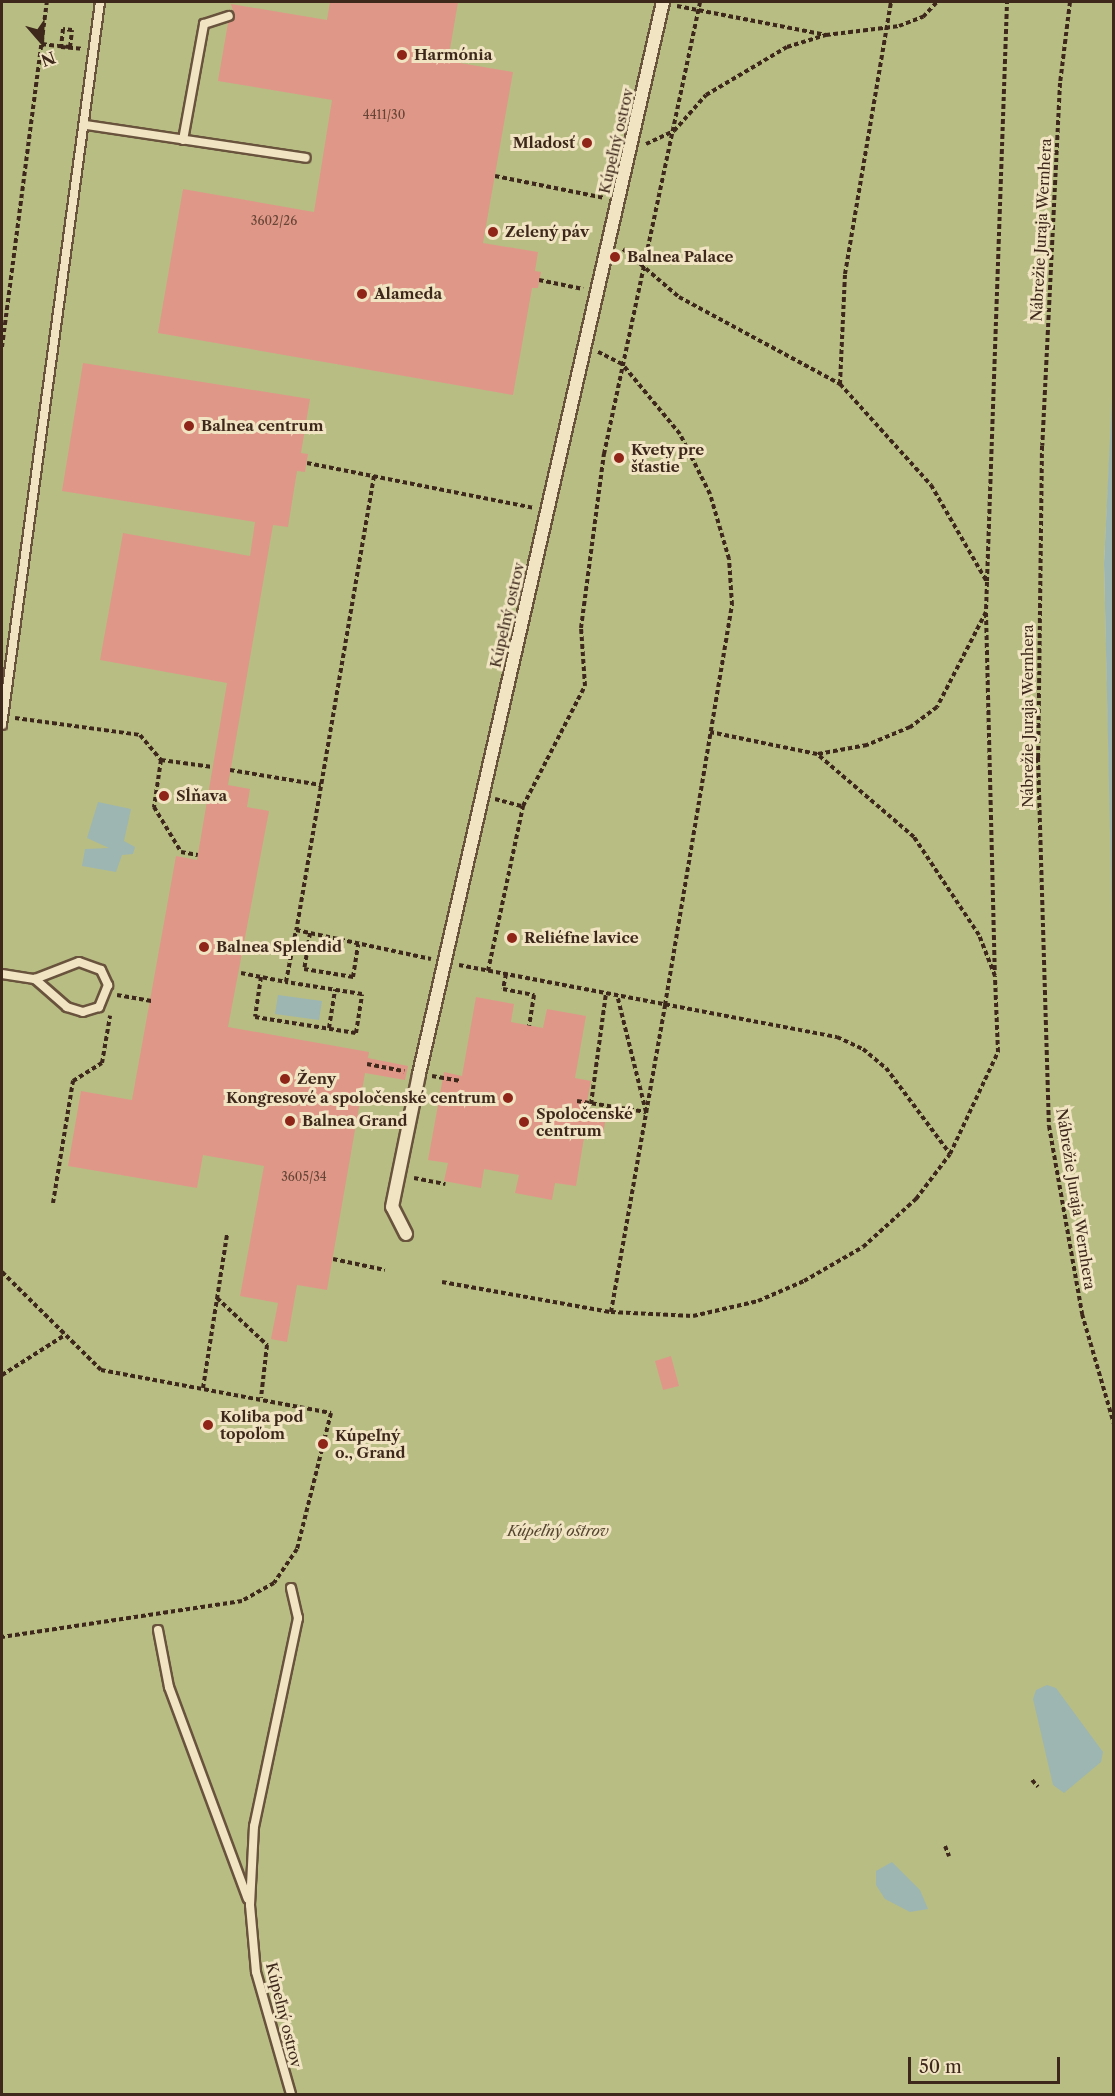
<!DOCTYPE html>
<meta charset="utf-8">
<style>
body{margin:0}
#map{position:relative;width:1115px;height:2096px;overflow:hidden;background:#ead5a3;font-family:"Libre Caslon Text",serif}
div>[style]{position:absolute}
.green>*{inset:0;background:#b8bd84}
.water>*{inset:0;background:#9db6b2}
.building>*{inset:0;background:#df9888}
.path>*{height:4px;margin-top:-2px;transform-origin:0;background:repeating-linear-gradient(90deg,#3e281b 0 4.5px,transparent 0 7.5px)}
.roads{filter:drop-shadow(2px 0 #69533d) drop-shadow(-2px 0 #69533d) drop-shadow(0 2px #69533d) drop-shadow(0 -2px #69533d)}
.service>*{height:8px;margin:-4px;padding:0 4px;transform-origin:4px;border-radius:4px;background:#f1e4c3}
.pedestrian>*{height:12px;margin:-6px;padding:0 6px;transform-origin:6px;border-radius:6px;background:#f1e4c3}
.path-bridge>*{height:4px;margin-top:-2px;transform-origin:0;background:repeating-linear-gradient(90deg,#3e281b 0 4.5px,transparent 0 7.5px)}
.dots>*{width:16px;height:16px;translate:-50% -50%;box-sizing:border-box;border:3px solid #f1e4c3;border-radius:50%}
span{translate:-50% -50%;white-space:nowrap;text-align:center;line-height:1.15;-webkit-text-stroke:6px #f1e4c3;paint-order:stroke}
.number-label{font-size:12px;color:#664436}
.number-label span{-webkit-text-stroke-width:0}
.poi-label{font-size:15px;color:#3e281b;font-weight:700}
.left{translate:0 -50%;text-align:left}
.right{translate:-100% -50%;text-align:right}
.street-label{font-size:15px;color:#3e281b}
.park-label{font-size:15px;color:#564630;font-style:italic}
.frame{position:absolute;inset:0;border:3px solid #3e281b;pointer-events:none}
.north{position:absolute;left:12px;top:12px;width:60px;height:60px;-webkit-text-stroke:4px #f1e4c3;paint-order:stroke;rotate:160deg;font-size:16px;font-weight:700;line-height:24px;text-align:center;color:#3e281b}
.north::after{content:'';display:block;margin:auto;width:21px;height:27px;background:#3e281b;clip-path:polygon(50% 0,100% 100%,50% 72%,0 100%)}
.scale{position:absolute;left:908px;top:2057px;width:152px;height:27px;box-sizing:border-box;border:3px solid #3e281b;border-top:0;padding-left:8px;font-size:18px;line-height:21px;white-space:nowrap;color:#3e281b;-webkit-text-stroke:4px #f1e4c3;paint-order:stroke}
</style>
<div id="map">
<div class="green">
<div style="clip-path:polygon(2px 2px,1113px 2px,1114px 375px,1104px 563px,1114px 967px,1113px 2094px,2px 2094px)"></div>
</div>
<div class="water">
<div style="clip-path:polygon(1113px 375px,1114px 967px,1113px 967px,1104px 563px)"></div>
<div style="clip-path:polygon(98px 802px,131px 809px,124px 841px,135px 847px,133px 854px,122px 855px,116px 872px,82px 866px,85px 849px,109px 848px,87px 838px)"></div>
<div style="clip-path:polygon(278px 995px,322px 1001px,319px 1020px,275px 1014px)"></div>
<div style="clip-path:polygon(1047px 1685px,1056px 1688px,1103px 1752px,1101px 1762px,1064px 1793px,1053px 1785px,1033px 1699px,1036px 1690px)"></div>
<div style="clip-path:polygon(892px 1862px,920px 1890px,928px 1909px,910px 1912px,885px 1899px,876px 1885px,876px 1871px)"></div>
</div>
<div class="building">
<div style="clip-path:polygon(330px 2px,458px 2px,448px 61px,513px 72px,483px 243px,538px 252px,535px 271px,541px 272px,538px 288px,532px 288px,513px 395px,158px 333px,183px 189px,314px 212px,332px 100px,218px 81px,228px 23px,235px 17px,231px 4px,327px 20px)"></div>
<div style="clip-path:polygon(83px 363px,310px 399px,301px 453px,308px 454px,305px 472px,297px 471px,288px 527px,273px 525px,228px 785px,250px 789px,247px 807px,269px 811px,228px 1027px,369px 1052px,368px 1058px,408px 1066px,405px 1080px,365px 1073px,327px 1290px,297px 1285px,287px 1342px,271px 1339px,278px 1303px,240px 1296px,264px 1166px,203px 1155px,197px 1188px,68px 1166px,81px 1091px,132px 1100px,176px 856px,197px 860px,227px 683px,100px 660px,123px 533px,250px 556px,255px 522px,62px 491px)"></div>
<div style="clip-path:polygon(476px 997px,514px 1004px,511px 1022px,543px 1028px,547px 1009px,586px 1016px,575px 1078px,591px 1081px,585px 1112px,606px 1116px,603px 1135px,585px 1132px,576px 1186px,555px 1183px,552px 1200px,515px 1193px,519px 1175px,484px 1169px,481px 1188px,444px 1181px,448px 1163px,428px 1160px,444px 1072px,462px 1076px)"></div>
<div style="clip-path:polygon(671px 1356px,679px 1386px,663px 1390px,655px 1361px)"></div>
</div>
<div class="path">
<div style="left:1070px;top:2px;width:82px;rotate:97deg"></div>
<div style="left:1060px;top:83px;width:363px;rotate:92.8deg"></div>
<div style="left:1042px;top:446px;width:312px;rotate:90.7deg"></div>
<div style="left:1038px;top:758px;width:368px;rotate:88.3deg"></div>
<div style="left:1049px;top:1126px;width:191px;rotate:80deg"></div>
<div style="left:1082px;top:1314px;width:115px;rotate:73.8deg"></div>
<div style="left:677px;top:6px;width:152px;rotate:11deg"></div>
<div style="left:42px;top:44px;width:16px;rotate:7deg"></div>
<div style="left:70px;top:47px;width:17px;rotate:-83deg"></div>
<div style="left:72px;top:30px;width:9px;rotate:-174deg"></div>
<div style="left:63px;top:29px;width:18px;rotate:96deg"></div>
<div style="left:61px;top:47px;width:21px;rotate:5deg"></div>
<div style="left:646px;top:144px;width:31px;rotate:-25deg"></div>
<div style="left:674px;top:131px;width:48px;rotate:-48.4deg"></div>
<div style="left:706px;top:95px;width:94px;rotate:-30.7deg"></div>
<div style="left:787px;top:47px;width:41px;rotate:-17.1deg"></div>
<div style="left:826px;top:35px;width:74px;rotate:-7deg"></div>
<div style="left:899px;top:26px;width:26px;rotate:-21deg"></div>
<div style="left:923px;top:17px;width:21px;rotate:-47deg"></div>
<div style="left:495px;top:176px;width:112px;rotate:11.3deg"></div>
<div style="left:623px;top:249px;width:74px;rotate:40.6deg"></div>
<div style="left:679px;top:297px;width:183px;rotate:28.4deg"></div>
<div style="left:840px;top:384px;width:136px;rotate:48deg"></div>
<div style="left:931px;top:485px;width:112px;rotate:60deg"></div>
<div style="left:987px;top:582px;width:30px;rotate:92deg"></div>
<div style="left:986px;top:612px;width:107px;rotate:117.3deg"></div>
<div style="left:937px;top:707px;width:34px;rotate:143deg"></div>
<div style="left:910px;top:727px;width:47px;rotate:157.3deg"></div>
<div style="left:867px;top:745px;width:50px;rotate:169.6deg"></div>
<div style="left:539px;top:280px;width:45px;rotate:11.6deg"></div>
<div style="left:2px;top:347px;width:348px;rotate:-82.6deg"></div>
<div style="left:840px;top:384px;width:110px;rotate:-87.4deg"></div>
<div style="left:845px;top:274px;width:276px;rotate:-80.4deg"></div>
<div style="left:307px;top:463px;width:231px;rotate:11.2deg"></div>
<div style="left:374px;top:476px;width:461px;rotate:99.7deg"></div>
<div style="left:296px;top:930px;width:138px;rotate:12.1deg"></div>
<div style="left:987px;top:581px;width:579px;rotate:-88.02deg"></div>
<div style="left:986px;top:613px;width:358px;rotate:88.6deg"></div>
<div style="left:15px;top:718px;width:126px;rotate:7.7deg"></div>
<div style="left:140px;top:735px;width:33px;rotate:50deg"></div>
<div style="left:161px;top:760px;width:48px;rotate:98.5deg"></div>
<div style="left:154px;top:807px;width:52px;rotate:59deg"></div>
<div style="left:181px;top:852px;width:17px;rotate:10deg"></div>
<div style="left:161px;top:760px;width:52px;rotate:7.7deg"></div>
<div style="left:230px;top:770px;width:92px;rotate:9.4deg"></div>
<div style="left:495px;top:799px;width:28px;rotate:15deg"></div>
<div style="left:310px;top:933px;width:36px;rotate:99deg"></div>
<div style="left:304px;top:969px;width:50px;rotate:9.3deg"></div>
<div style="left:353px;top:977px;width:33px;rotate:-81deg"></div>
<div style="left:459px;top:965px;width:385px;rotate:10.8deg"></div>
<div style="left:837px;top:1037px;width:29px;rotate:25deg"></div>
<div style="left:863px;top:1049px;width:30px;rotate:40deg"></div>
<div style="left:886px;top:1068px;width:107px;rotate:53.3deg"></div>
<div style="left:950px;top:1154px;width:113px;rotate:-64.8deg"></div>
<div style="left:998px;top:1052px;width:76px;rotate:-92.3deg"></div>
<div style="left:995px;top:976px;width:44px;rotate:-111.3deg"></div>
<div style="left:979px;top:935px;width:118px;rotate:-123.6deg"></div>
<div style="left:914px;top:837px;width:128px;rotate:-139.4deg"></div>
<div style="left:817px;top:754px;width:109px;rotate:-168.4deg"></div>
<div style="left:488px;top:971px;width:169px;rotate:-78deg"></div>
<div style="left:523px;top:806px;width:135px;rotate:-62.7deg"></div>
<div style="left:585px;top:686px;width:58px;rotate:-93.9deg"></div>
<div style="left:581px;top:628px;width:176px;rotate:-82.5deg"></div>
<div style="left:604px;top:454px;width:462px;rotate:-78deg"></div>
<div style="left:241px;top:973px;width:46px;rotate:11.3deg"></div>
<div style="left:286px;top:982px;width:53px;rotate:-79.1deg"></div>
<div style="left:506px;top:974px;width:15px;rotate:101deg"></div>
<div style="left:503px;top:989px;width:32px;rotate:11deg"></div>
<div style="left:534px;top:995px;width:31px;rotate:99deg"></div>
<div style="left:261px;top:977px;width:40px;rotate:98.5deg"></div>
<div style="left:255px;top:1017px;width:102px;rotate:9deg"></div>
<div style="left:356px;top:1033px;width:39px;rotate:-81deg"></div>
<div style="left:362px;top:994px;width:77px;rotate:-171deg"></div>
<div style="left:117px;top:995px;width:35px;rotate:10deg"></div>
<div style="left:329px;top:1028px;width:39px;rotate:-81deg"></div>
<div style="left:367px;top:1064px;width:38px;rotate:11deg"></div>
<div style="left:432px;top:1076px;width:29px;rotate:10deg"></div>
<div style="left:577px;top:1101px;width:70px;rotate:9.1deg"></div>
<div style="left:646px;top:1112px;width:121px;rotate:-103.9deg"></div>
<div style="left:591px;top:1104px;width:112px;rotate:-82.3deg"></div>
<div style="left:414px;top:1178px;width:32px;rotate:11deg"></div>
<div style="left:53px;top:1203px;width:124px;rotate:-80.7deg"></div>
<div style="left:73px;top:1081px;width:34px;rotate:-32deg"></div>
<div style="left:102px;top:1063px;width:48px;rotate:-80.3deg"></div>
<div style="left:333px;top:1259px;width:53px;rotate:11.9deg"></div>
<div style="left:2px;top:1272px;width:139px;rotate:44.7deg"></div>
<div style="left:101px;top:1370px;width:234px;rotate:10.6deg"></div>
<div style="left:331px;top:1413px;width:140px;rotate:104deg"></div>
<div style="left:297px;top:1549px;width:41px;rotate:124.1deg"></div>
<div style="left:274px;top:1583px;width:37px;rotate:151deg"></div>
<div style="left:242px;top:1601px;width:243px;rotate:171.5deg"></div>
<div style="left:442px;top:1282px;width:172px;rotate:10.1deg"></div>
<div style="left:611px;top:1312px;width:312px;rotate:-80deg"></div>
<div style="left:665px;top:1005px;width:406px;rotate:-80.5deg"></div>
<div style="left:732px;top:605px;width:46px;rotate:-93.7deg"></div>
<div style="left:729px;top:559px;width:68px;rotate:-106.3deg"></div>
<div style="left:710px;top:494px;width:67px;rotate:-116.6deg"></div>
<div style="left:680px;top:434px;width:91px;rotate:-129.6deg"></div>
<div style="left:622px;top:364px;width:27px;rotate:-153deg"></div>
<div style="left:217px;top:1298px;width:69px;rotate:43.2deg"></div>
<div style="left:267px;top:1345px;width:53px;rotate:96.5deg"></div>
<div style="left:611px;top:1312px;width:82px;rotate:2.8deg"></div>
<div style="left:693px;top:1316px;width:67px;rotate:-13deg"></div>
<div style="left:758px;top:1301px;width:50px;rotate:-23.5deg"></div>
<div style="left:804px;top:1281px;width:68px;rotate:-30deg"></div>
<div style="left:863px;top:1247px;width:72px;rotate:-42.2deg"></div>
<div style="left:916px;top:1199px;width:56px;rotate:-52.9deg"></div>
<div style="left:2px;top:1375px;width:75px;rotate:-32.4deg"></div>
<div style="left:203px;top:1388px;width:156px;rotate:-81.1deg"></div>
<div style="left:1032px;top:1780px;width:9px;rotate:49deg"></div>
<div style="left:945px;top:1846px;width:11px;rotate:68deg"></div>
</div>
<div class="roads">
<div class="service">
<div style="left:86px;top:125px;width:222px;rotate:8.5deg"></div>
<div style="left:183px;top:140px;width:118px;rotate:-79.7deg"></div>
<div style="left:204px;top:24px;width:26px;rotate:-18deg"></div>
<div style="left:2px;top:725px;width:730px;rotate:-82.28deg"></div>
<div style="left:79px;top:962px;width:23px;rotate:20deg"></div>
<div style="left:101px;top:970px;width:17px;rotate:65deg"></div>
<div style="left:108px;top:985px;width:24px;rotate:112deg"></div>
<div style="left:99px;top:1007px;width:17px;rotate:163deg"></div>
<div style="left:83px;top:1012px;width:17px;rotate:-163deg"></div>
<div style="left:67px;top:1007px;width:43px;rotate:-138.8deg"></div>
<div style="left:35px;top:979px;width:47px;rotate:-21.1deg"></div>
<div style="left:2px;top:974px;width:33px;rotate:9deg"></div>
<div style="left:291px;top:1588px;width:31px;rotate:77deg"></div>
<div style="left:298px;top:1618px;width:213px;rotate:101.9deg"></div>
<div style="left:254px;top:1826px;width:79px;rotate:92.9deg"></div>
<div style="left:250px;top:1905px;width:67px;rotate:84.9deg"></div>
<div style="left:256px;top:1972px;width:127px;rotate:74deg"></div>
<div style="left:158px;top:1630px;width:58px;rotate:79.1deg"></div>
<div style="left:169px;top:1687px;width:226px;rotate:69.6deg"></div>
</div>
<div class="pedestrian">
<div style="left:406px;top:1234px;width:30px;rotate:-117deg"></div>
<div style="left:392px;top:1207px;width:136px;rotate:-78.5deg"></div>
<div style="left:419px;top:1074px;width:1099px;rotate:-77.18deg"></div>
</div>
</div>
<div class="path-bridge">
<div style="left:58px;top:46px;width:12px;rotate:5deg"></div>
</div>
<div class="dots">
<div style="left:402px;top:55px;background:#8f2418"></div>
<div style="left:587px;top:143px;background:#8f2418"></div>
<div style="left:493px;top:232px;background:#8f2418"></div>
<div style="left:615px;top:257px;background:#8f2418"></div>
<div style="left:362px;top:294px;background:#8f2418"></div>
<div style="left:189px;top:426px;background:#8f2418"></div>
<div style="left:619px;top:458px;background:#8f2418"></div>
<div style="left:164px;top:796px;background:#8f2418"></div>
<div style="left:512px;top:938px;background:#8f2418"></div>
<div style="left:204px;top:947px;background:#8f2418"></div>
<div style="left:285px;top:1079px;background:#8f2418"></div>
<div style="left:508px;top:1098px;background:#8f2418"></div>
<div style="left:290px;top:1121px;background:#8f2418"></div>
<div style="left:524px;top:1122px;background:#8f2418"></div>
<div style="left:208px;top:1425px;background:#8f2418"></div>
<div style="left:323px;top:1444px;background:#8f2418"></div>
</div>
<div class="number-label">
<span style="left:384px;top:115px">4411/30</span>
<span style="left:274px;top:221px">3602/26</span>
<span style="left:304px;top:1177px">3605/34</span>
</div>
<div class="poi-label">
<span class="left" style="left:414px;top:55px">Harmónia</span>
<span class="right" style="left:575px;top:143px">Mladosť</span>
<span class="left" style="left:505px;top:232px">Zelený páv</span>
<span class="left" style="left:627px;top:257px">Balnea Palace</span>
<span class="left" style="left:374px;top:294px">Alameda</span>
<span class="left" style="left:201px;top:426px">Balnea centrum</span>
<span class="left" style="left:631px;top:458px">Kvety pre<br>šťastie</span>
<span class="left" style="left:176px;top:796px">Sĺňava</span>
<span class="left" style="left:524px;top:938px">Reliéfne lavice</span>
<span class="left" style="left:216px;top:947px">Balnea Splendid</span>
<span class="left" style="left:297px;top:1079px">Ženy</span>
<span class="right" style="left:496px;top:1098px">Kongresové a spoločenské centrum</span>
<span class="left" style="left:536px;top:1122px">Spoločenské<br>centrum</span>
<span class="left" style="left:302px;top:1121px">Balnea Grand</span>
<span class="left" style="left:220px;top:1425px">Koliba pod<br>topoľom</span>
<span class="left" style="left:335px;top:1444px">Kúpeľný<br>o., Grand</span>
</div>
<div class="street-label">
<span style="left:616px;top:141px;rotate:-77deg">Kúpeľný ostrov</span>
<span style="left:1041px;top:230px;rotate:-87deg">Nábrežie Juraja Wernhera</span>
<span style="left:507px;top:615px;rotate:-77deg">Kúpeľný ostrov</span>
<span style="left:1028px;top:716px;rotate:-90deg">Nábrežie Juraja Wernhera</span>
<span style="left:1076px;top:1199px;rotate:81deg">Nábrežie Juraja Wernhera</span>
<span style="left:284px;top:2015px;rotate:76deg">Kúpeľný ostrov</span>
</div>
<div class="park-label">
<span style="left:558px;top:1531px">Kúpeľný ostrov</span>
</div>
<div class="frame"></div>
<div class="north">N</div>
<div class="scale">50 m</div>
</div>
